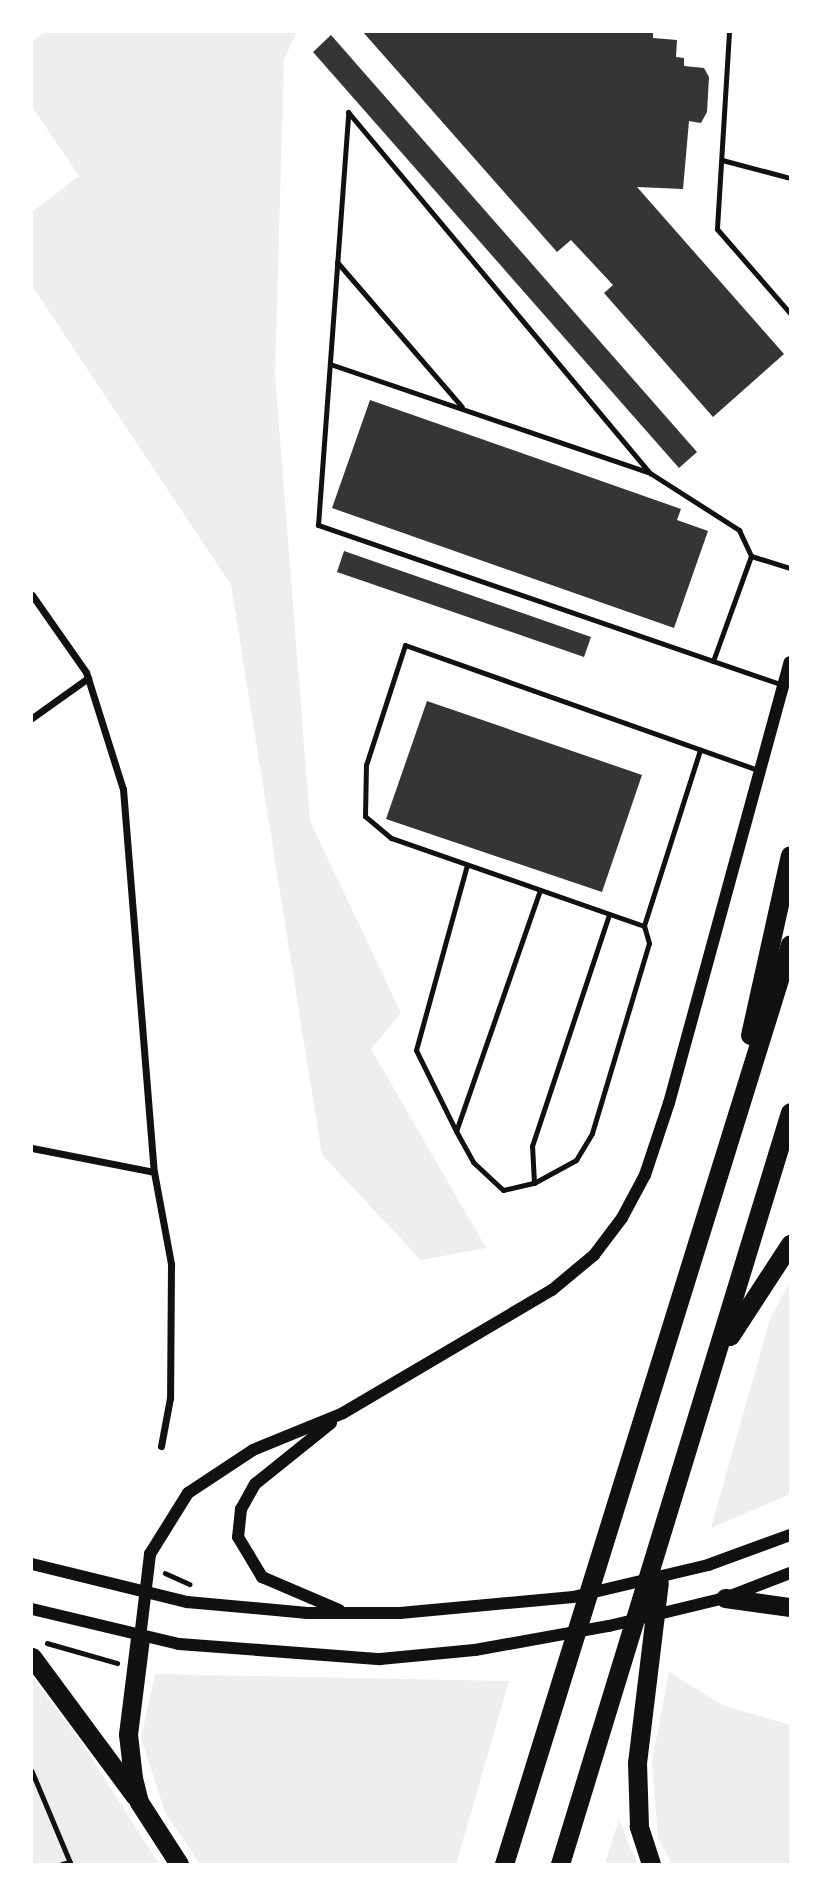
<!DOCTYPE html>
<style>
body{margin:0}
#map{position:relative;width:822px;height:1896px;overflow:hidden;background:#fff;font-family:"IBM Plex Sans",sans-serif}
div>[style]{position:absolute}
.green>*{inset:0;background:#eee}
.building>*{inset:0;background:#353535}
.path>*{height:4.5px;margin:-2.25px;padding:0 2.25px;transform-origin:2.25px;border-radius:2.25px;background:#111}
.service>*{height:5px;margin:-2.5px;padding:0 2.5px;transform-origin:2.5px;border-radius:2.5px;background:#111}
.minor>*{height:7px;margin:-3.5px;padding:0 3.5px;transform-origin:3.5px;border-radius:3.5px;background:#111}
.tertiary>*{height:12px;margin:-6px;padding:0 6px;transform-origin:6px;border-radius:6px;background:#111}
.trunk>*{height:19px;margin:-9.5px;padding:0 9.5px;transform-origin:9.5px;border-radius:9.5px;background:#111}
span{translate:-50% -50%;white-space:nowrap;text-align:center;line-height:1.15;-webkit-text-stroke:5px #fff;paint-order:stroke}
.frame{position:absolute;inset:0;border:33px solid #fff;pointer-events:none}
</style>
<div id="map">
<div class="green">
<div style="clip-path:polygon(45px 32px,297px 32px,284px 59px,275px 375px,310px 821px,401px 1013px,371px 1049px,486px 1248px,421px 1260px,322px 1155px,231px 585px,32px 286px,32px 212px,79px 176px,32px 107px,32px 41px)"></div>
<div style="clip-path:polygon(790px 1282px,790px 1494px,711px 1528px,770px 1319px)"></div>
<div style="clip-path:polygon(669px 1672px,722px 1705px,790px 1725px,790px 1864px,672px 1864px,658px 1838px,652px 1761px)"></div>
<div style="clip-path:polygon(155px 1674px,509px 1681px,456px 1864px,200px 1864px,165px 1812px,141px 1738px)"></div>
<div style="clip-path:polygon(32px 1677px,81px 1742px,159px 1864px,32px 1864px)"></div>
<div style="clip-path:polygon(619px 1819px,637px 1864px,605px 1864px)"></div>
</div>
<div class="building">
<div style="clip-path:polygon(363px 32px,653px 32px,653px 38px,677px 40px,676px 57px,684px 58px,684px 66px,704px 68px,709px 77px,707px 112px,701px 123px,689px 121px,683px 189px,637px 187px,784px 354px,713px 417px,604px 293px,613px 285px,571px 240px,557px 252px)"></div>
<div style="clip-path:polygon(331px 35px,697px 452px,679px 468px,313px 52px)"></div>
<div style="clip-path:polygon(370px 400px,681px 509px,677px 520px,708px 531px,674px 628px,332px 508px)"></div>
<div style="clip-path:polygon(344px 551px,591px 637px,584px 657px,337px 572px)"></div>
<div style="clip-path:polygon(427px 701px,642px 775px,602px 892px,386px 819px)"></div>
</div>
<div class="path">
<div style="left:165px;top:1573px;width:27px;rotate:24deg"></div>
<div style="left:47px;top:1643px;width:73px;rotate:15.9deg"></div>
<div style="left:32px;top:1771px;width:101px;rotate:67.2deg"></div>
<div style="left:62px;top:1864px;width:8px;rotate:-14deg"></div>
</div>
<div class="service">
<div style="left:729px;top:32px;width:197px;rotate:93.5deg"></div>
<div style="left:717px;top:229px;width:111px;rotate:49deg"></div>
<div style="left:722px;top:160px;width:70px;rotate:14.8deg"></div>
<div style="left:337px;top:262px;width:191px;rotate:49.2deg"></div>
<div style="left:330px;top:364px;width:335px;rotate:18.8deg"></div>
<div style="left:713px;top:661px;width:112px;rotate:-70.1deg"></div>
<div style="left:783px;top:685px;width:492px;rotate:-161deg"></div>
<div style="left:318px;top:525px;width:414px;rotate:-85.8deg"></div>
<div style="left:348px;top:112px;width:471px;rotate:50.1deg"></div>
<div style="left:650px;top:473px;width:106px;rotate:32.6deg"></div>
<div style="left:739px;top:530px;width:29px;rotate:65deg"></div>
<div style="left:751px;top:556px;width:41px;rotate:17.1deg"></div>
<div style="left:700px;top:750px;width:185px;rotate:107.7deg"></div>
<div style="left:644px;top:926px;width:268px;rotate:-160.8deg"></div>
<div style="left:391px;top:838px;width:34px;rotate:-140deg"></div>
<div style="left:365px;top:816px;width:51px;rotate:-88.9deg"></div>
<div style="left:366px;top:765px;width:126px;rotate:-72deg"></div>
<div style="left:405px;top:645px;width:377px;rotate:19.5deg"></div>
<div style="left:540px;top:890px;width:255px;rotate:109.2deg"></div>
<div style="left:456px;top:1131px;width:35px;rotate:61deg"></div>
<div style="left:473px;top:1162px;width:41px;rotate:43deg"></div>
<div style="left:503px;top:1190px;width:32px;rotate:-13deg"></div>
<div style="left:534px;top:1183px;width:37px;rotate:-93deg"></div>
<div style="left:532px;top:1146px;width:244px;rotate:-71.6deg"></div>
<div style="left:456px;top:1131px;width:90px;rotate:-116.3deg"></div>
<div style="left:416px;top:1050px;width:192px;rotate:-74.6deg"></div>
<div style="left:534px;top:1183px;width:48px;rotate:-28.7deg"></div>
<div style="left:576px;top:1160px;width:31px;rotate:-59deg"></div>
<div style="left:592px;top:1133px;width:198px;rotate:-73.3deg"></div>
<div style="left:649px;top:943px;width:18px;rotate:-106deg"></div>
</div>
<div class="minor">
<div style="left:32px;top:595px;width:94px;rotate:55deg"></div>
<div style="left:86px;top:672px;width:123px;rotate:72.5deg"></div>
<div style="left:123px;top:789px;width:384px;rotate:85.4deg"></div>
<div style="left:154px;top:1172px;width:94px;rotate:79.5deg"></div>
<div style="left:171px;top:1264px;width:134px;rotate:90.4deg"></div>
<div style="left:170px;top:1398px;width:49px;rotate:100.6deg"></div>
<div style="left:32px;top:718px;width:69px;rotate:-35.5deg"></div>
<div style="left:32px;top:1148px;width:124px;rotate:11.1deg"></div>
</div>
<div class="tertiary">
<div style="left:331px;top:1423px;width:97px;rotate:141.2deg"></div>
<div style="left:255px;top:1484px;width:29px;rotate:119deg"></div>
<div style="left:241px;top:1509px;width:28px;rotate:96deg"></div>
<div style="left:238px;top:1537px;width:47px;rotate:59deg"></div>
<div style="left:262px;top:1577px;width:84px;rotate:23.2deg"></div>
<div style="left:32px;top:1564px;width:160px;rotate:13.8deg"></div>
<div style="left:187px;top:1602px;width:121px;rotate:5.2deg"></div>
<div style="left:307px;top:1613px;width:93px"></div>
<div style="left:400px;top:1613px;width:174px;rotate:-5.3deg"></div>
<div style="left:573px;top:1597px;width:139px;rotate:-13.3deg"></div>
<div style="left:708px;top:1565px;width:87px;rotate:-20.1deg"></div>
<div style="left:32px;top:1609px;width:151px;rotate:13.4deg"></div>
<div style="left:179px;top:1644px;width:202px;rotate:4.3deg"></div>
<div style="left:380px;top:1659px;width:95px;rotate:-5.4deg"></div>
<div style="left:475px;top:1650px;width:136px;rotate:-10.2deg"></div>
<div style="left:609px;top:1626px;width:119px;rotate:-13.6deg"></div>
<div style="left:725px;top:1598px;width:70px;rotate:-21deg"></div>
<div style="left:140px;top:1638px;width:85px;rotate:-83.2deg"></div>
<div style="left:150px;top:1554px;width:72px;rotate:-58.1deg"></div>
<div style="left:188px;top:1493px;width:78px;rotate:-33.5deg"></div>
<div style="left:253px;top:1450px;width:97px;rotate:-22.3deg"></div>
<div style="left:343px;top:1413px;width:243px;rotate:-30.5deg"></div>
<div style="left:552px;top:1290px;width:55px;rotate:-39.8deg"></div>
<div style="left:594px;top:1255px;width:46px;rotate:-52.9deg"></div>
<div style="left:622px;top:1218px;width:49px;rotate:-61.9deg"></div>
<div style="left:645px;top:1175px;width:76px;rotate:-71.6deg"></div>
<div style="left:669px;top:1103px;width:457px;rotate:-74.7deg"></div>
</div>
<div class="trunk">
<div style="left:750px;top:1035px;width:184px;rotate:-77.5deg"></div>
<div style="left:730px;top:1336px;width:110px;rotate:-56.9deg"></div>
<div style="left:725px;top:1598px;width:66px;rotate:7.9deg"></div>
<div style="left:140px;top:1638px;width:97px;rotate:97.1deg"></div>
<div style="left:128px;top:1734px;width:44px;rotate:83.5deg"></div>
<div style="left:133px;top:1778px;width:25px;rotate:76deg"></div>
<div style="left:139px;top:1802px;width:74px;rotate:57.2deg"></div>
<div style="left:32px;top:1657px;width:173px;rotate:53.5deg"></div>
<div style="left:504px;top:1864px;width:963px;rotate:-72.73deg"></div>
<div style="left:560px;top:1864px;width:786px;rotate:-72.99deg"></div>
<div style="left:651px;top:1864px;width:40px;rotate:-108deg"></div>
<div style="left:639px;top:1826px;width:63px;rotate:-91.8deg"></div>
<div style="left:637px;top:1763px;width:182px;rotate:-83.1deg"></div>
</div>
<div class="frame"></div>
</div>
